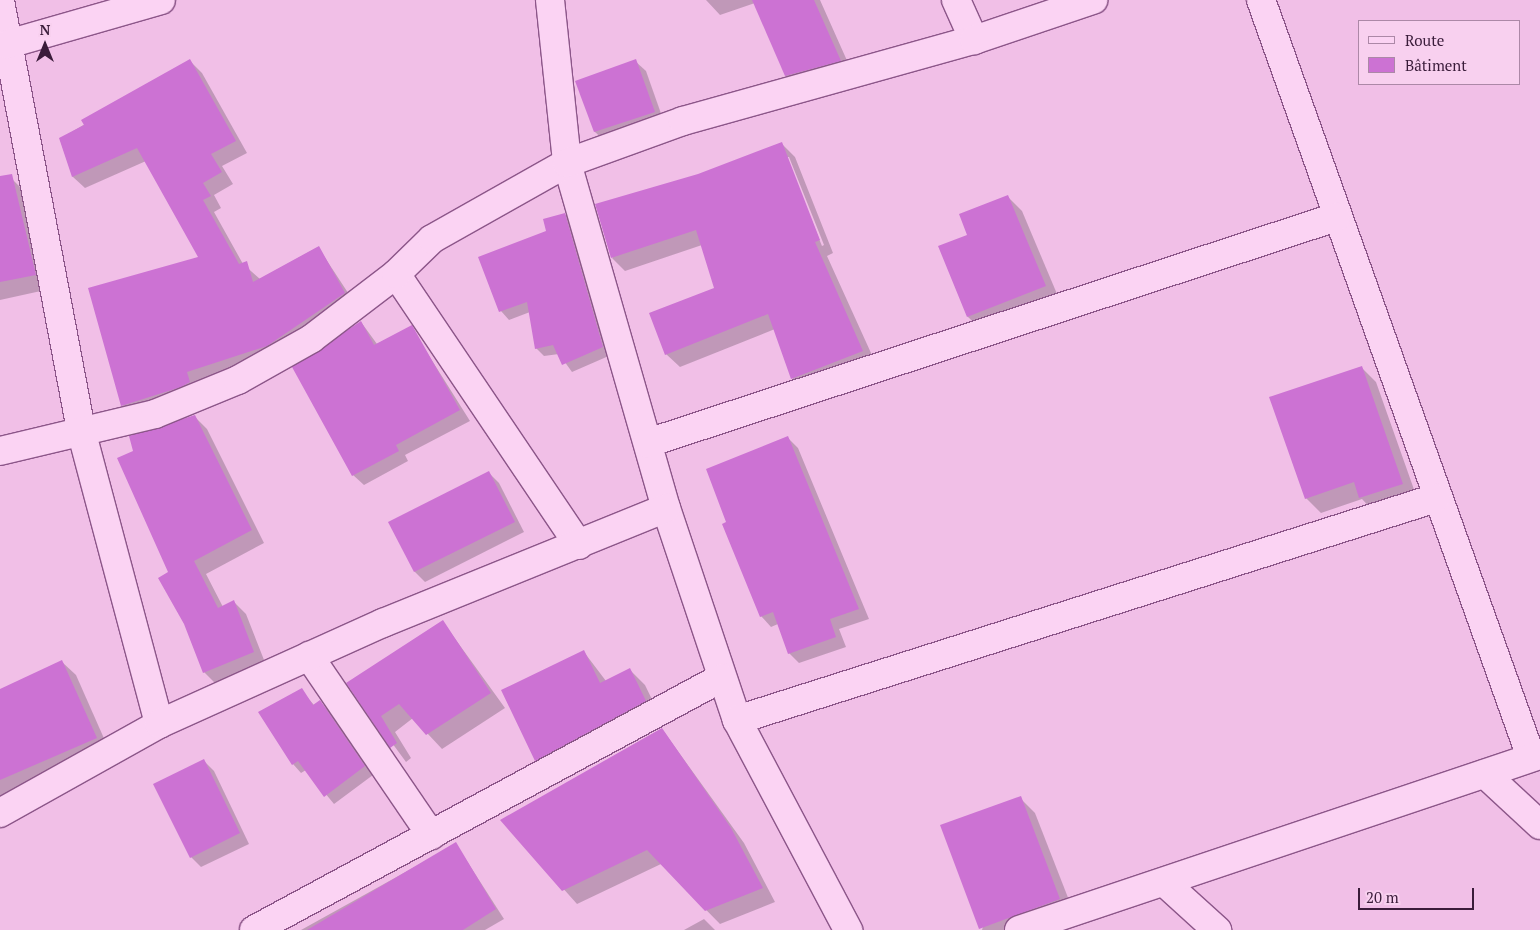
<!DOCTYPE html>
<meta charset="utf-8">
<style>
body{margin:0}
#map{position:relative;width:1540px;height:930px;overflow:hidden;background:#f1bfe7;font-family:"PT Serif",serif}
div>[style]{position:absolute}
.shadow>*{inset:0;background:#0003}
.building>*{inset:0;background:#cc72d3}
.roads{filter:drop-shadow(1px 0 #8c5689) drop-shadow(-1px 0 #8c5689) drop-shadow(0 1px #8c5689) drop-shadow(0 -1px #8c5689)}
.minor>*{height:28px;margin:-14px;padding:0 14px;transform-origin:14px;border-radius:14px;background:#fbd3f3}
span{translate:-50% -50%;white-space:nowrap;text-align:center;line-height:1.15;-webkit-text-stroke:4px #f8d0ef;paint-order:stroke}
.legend{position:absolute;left:1358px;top:20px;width:162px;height:65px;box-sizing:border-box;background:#f8d0ef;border:1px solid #ac88a7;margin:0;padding:6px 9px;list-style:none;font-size:15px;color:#3a1c3a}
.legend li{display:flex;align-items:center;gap:10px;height:25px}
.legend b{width:25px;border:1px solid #ac88a7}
.north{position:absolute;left:20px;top:20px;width:50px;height:50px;-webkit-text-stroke:4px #f8d0ef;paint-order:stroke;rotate:0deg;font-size:14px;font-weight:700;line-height:20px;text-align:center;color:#3a1c3a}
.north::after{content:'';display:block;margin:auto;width:18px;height:22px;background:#3a1c3a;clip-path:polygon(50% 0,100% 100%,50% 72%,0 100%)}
.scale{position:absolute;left:1358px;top:888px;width:116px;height:22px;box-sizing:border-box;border:2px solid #3a1c3a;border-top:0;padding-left:6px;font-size:15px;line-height:18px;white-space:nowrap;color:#3a1c3a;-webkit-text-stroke:4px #f8d0ef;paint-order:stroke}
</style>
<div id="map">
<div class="shadow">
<div style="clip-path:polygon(706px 0,820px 0,853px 74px,799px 89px,786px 76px,755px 3px,720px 15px)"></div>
<div style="clip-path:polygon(190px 61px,202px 73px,247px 153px,222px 166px,233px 184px,214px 195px,221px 208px,214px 212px,243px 264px,260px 279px,318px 247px,356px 305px,134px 417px,122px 405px,200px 258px,146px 161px,85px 188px,73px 177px,60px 139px)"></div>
<div style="clip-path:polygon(635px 61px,646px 71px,664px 122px,606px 142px,595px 132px,577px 82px)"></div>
<div style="clip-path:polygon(evenodd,781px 143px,795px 157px,833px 253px,827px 256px,876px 364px,806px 392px,793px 379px,775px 329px,680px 367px,666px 354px,715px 288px,702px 245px,625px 271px,612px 258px,699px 175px,781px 143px,786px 157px,789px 157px,824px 245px,822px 246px,786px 157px)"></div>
<div style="clip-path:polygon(13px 180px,28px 195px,50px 289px,0 300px,0 181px)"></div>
<div style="clip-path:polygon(1007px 196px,1022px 211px,1060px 301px,983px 331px,968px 317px,968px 236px)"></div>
<div style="clip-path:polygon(565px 214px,573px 222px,611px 355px,572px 372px,559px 354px,544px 356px,536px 348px,530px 312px,509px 320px,501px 311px,548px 232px)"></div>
<div style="clip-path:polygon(361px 322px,377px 344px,411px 327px,470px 421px,405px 455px,408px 461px,364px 485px,353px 475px)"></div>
<div style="clip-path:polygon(1361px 367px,1376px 382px,1417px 498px,1375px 513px,1362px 499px,1321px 513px,1306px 498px)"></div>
<div style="clip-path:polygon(194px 416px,207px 429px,264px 543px,206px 574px,223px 607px,234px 602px,246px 614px,266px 665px,217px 685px,204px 672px,135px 451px)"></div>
<div style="clip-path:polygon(788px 438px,798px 448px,869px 619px,839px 629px,846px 647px,799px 663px,789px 653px,778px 624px,771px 627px,761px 616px,728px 523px)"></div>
<div style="clip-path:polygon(489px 473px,499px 483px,524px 532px,425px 582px,415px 572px,390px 523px)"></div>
<div style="clip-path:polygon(443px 622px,505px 708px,442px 749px,413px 718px,395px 732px,411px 758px,406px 762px,348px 683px)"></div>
<div style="clip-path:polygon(584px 652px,606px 681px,630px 670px,645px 685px,660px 716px,551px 775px,536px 760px)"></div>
<div style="clip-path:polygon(62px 662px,76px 675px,110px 752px,0 823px,0 714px)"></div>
<div style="clip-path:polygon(301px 690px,314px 705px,320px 702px,328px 710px,373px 775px,334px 804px,306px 770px,301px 773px,293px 764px)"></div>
<div style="clip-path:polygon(662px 729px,744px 843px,775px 902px,720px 924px,661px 864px,577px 904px,502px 820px)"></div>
<div style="clip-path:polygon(204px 761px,214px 771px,249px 844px,201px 867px,191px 857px)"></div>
<div style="clip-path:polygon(1020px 798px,1035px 813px,1074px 913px,1030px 930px,982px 930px)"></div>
<div style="clip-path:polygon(456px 844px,504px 919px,485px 930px,301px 930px)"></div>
<div style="clip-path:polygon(704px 919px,715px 930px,684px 930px)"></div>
</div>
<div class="building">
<div style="clip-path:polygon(752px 0,814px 0,841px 61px,785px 76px)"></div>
<div style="clip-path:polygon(190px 59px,236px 141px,211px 154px,222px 172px,203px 183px,211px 196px,203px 200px,239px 264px,247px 261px,253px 282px,319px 246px,345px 293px,267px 346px,187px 372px,190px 382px,181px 387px,121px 406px,88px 288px,198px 257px,137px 148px,72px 177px,59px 138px,84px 125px,81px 120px)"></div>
<div style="clip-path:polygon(636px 59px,655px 112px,594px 132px,575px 81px)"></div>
<div style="clip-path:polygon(782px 142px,820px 240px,815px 242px,863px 351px,791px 379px,768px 314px,665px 355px,649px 313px,714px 288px,696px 230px,611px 258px,595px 204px,698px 174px)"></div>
<div style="clip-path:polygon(12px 174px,36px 275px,0 282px,0 176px)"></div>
<div style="clip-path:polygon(1008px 195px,1046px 286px,967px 317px,938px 246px,967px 235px,959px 214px)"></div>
<div style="clip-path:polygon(565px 213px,603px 347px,562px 365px,553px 345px,535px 349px,527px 302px,499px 312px,478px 257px,546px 231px,543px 219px)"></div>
<div style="clip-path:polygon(361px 321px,374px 345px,412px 325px,460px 410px,396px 445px,399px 451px,352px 476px,292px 367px)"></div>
<div style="clip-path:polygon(1362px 366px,1403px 484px,1359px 498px,1354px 482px,1305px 499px,1269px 397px)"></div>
<div style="clip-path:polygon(195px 415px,252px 530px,194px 561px,218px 608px,234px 600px,254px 652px,203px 673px,184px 624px,158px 578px,168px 572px,117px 458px,133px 451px,129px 436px)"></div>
<div style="clip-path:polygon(788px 436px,859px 609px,830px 619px,836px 637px,788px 654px,773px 612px,760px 617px,722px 524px,726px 522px,706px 469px)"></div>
<div style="clip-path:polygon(489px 471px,515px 522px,414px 572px,388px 522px)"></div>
<div style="clip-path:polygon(443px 620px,491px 693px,426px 735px,399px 704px,381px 716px,397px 743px,390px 748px,346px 683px)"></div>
<div style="clip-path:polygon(584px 650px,600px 683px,630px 668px,646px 701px,535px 761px,501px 690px)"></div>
<div style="clip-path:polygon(62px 660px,97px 738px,0 780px,0 689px)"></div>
<div style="clip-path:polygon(302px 688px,313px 705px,320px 700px,365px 766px,324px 797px,298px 761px,292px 765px,258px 712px)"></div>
<div style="clip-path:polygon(662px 728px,731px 828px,763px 888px,705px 911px,647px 850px,562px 891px,500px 820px)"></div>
<div style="clip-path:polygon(204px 759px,240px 833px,190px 858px,153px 784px)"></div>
<div style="clip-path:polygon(1021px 796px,1060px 899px,979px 929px,940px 825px)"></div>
<div style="clip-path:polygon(456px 842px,496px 909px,463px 930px,307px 930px)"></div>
</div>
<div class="roads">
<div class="minor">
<div style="left:550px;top:0;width:164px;rotate:84deg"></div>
<div style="left:567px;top:163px;width:359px;rotate:74deg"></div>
<div style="left:666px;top:508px;width:224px;rotate:71.5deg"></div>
<div style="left:737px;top:720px;width:238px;rotate:62.1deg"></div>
<div style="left:956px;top:0;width:44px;rotate:65.8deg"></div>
<div style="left:1261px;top:0;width:804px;rotate:70.37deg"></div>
<div style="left:0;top:1px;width:441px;rotate:79.3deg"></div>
<div style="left:82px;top:434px;width:300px;rotate:75.1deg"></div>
<div style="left:8px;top:44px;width:159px;rotate:-16deg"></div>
<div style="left:396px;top:274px;width:327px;rotate:56deg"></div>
<div style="left:648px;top:443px;width:724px;rotate:-18.18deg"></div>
<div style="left:0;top:451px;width:159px;rotate:-13.4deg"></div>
<div style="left:155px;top:414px;width:90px;rotate:-22.3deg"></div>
<div style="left:238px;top:380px;width:84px;rotate:-29.3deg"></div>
<div style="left:311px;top:339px;width:107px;rotate:-37.4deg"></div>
<div style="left:396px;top:274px;width:50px;rotate:-44.2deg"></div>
<div style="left:432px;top:239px;width:155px;rotate:-29.4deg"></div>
<div style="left:567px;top:163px;width:123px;rotate:-19.9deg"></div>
<div style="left:683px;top:121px;width:302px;rotate:-15.6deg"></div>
<div style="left:974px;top:40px;width:126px;rotate:-18.6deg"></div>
<div style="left:309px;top:656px;width:217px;rotate:55.7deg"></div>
<div style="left:737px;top:720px;width:733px;rotate:-17.62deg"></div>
<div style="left:1485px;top:774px;width:75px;rotate:42.8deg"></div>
<div style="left:0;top:813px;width:182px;rotate:-29.2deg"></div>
<div style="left:159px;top:724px;width:246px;rotate:-24.3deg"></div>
<div style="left:383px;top:623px;width:305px;rotate:-22.1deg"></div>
<div style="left:1164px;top:882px;width:72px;rotate:42.2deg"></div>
<div style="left:254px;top:930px;width:531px;rotate:-28.35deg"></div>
<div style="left:1019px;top:930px;width:550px;rotate:-18.57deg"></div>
</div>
</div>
<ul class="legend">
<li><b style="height:6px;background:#fbd3f3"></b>Route</li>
<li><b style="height:14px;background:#cc72d3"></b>Bâtiment</li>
</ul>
<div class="north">N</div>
<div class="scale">20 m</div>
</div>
